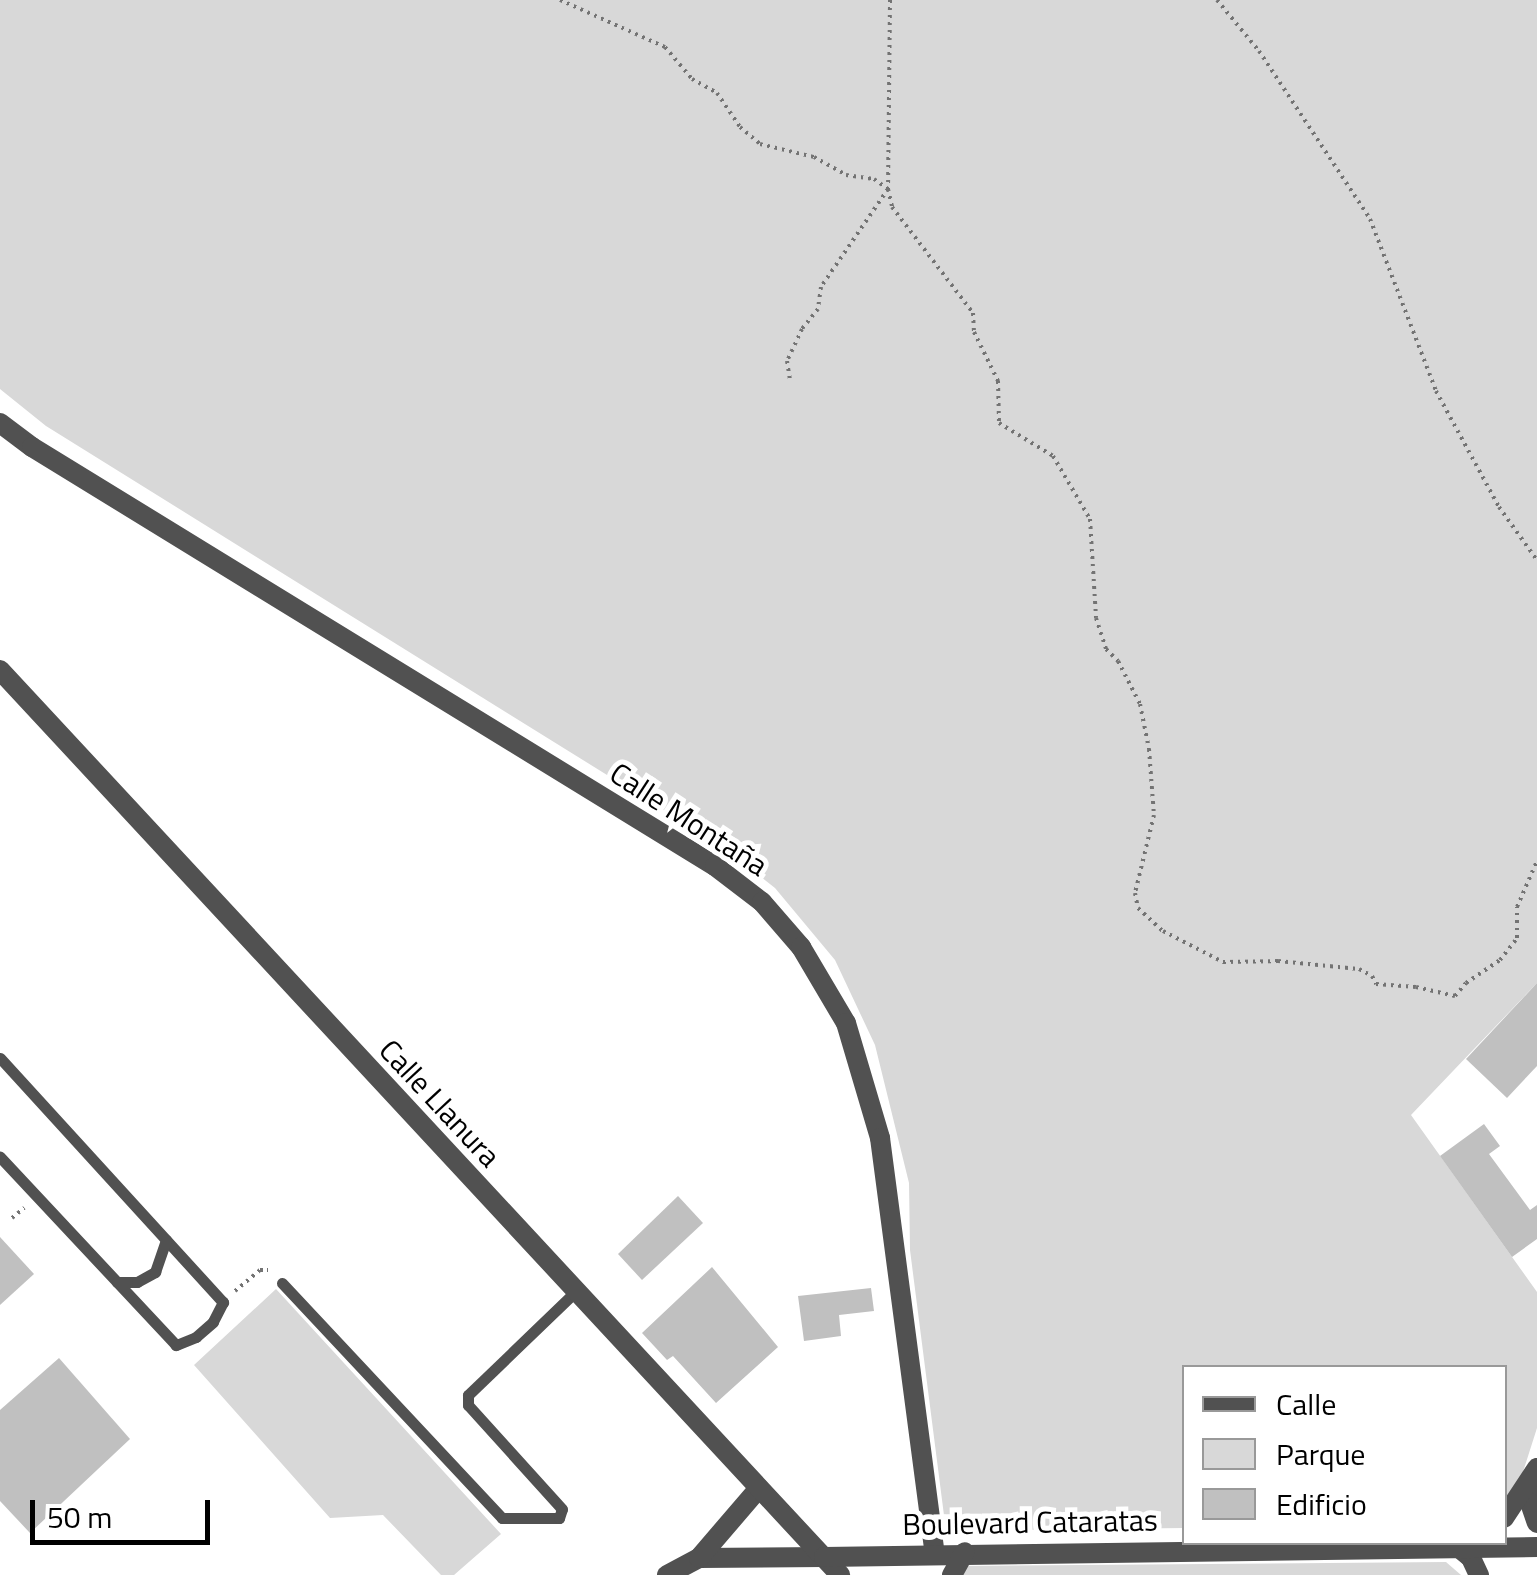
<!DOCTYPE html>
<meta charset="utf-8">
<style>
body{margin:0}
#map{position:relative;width:1537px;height:1575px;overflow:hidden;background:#fff;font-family:"Titillium Web",sans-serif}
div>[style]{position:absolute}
.green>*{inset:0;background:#d8d8d8}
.building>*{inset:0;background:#c0c0c0}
.path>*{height:4px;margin-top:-2px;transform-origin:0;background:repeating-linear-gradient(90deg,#737373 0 2.5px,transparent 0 7.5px)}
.service>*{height:11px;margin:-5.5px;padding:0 5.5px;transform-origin:5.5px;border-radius:5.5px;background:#515151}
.minor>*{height:20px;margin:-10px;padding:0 10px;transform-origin:10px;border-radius:10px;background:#515151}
.tertiary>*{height:20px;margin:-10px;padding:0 10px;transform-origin:10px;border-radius:10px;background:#515151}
span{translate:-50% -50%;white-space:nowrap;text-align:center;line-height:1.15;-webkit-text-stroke:10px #fff;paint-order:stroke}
.street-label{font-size:30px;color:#000}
.legend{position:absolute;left:1182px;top:1365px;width:325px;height:180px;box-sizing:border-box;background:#fff;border:2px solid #999;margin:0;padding:12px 18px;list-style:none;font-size:30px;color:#000}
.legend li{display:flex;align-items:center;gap:20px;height:50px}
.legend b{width:50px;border:2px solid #999}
.scale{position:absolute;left:30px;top:1500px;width:180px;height:45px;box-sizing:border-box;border:5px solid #000;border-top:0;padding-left:12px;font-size:30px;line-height:35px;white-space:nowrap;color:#000;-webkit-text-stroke:8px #fff;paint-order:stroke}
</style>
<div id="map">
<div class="green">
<div style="clip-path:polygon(0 0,1537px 0,1537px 983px,1411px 1115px,1537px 1292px,1537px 1428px,1522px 1475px,1505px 1503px,1504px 1368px,1184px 1368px,1184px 1528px,946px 1531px,910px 1250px,909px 1183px,875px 1045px,835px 960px,775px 888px,726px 849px,46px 426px,0 389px)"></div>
<div style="clip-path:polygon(276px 1289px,501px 1534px,454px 1575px,441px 1575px,383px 1515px,330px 1518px,194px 1365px)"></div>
<div style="clip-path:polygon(1446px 1562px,1461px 1575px,959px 1575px,962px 1566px)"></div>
</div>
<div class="building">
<div style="clip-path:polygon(1537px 983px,1537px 1066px,1507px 1098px,1466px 1059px)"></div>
<div style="clip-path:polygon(1484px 1124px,1500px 1146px,1489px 1154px,1530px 1210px,1537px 1205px,1537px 1239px,1512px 1257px,1440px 1156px)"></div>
<div style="clip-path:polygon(678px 1196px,703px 1223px,642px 1280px,618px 1254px)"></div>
<div style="clip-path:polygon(0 1237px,34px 1274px,0 1305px)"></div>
<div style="clip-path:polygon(712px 1267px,778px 1347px,716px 1403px,673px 1356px,667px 1360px,642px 1333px)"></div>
<div style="clip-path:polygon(871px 1288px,874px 1311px,839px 1315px,841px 1336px,804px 1341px,798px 1296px)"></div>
<div style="clip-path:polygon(59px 1358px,130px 1439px,30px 1533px,0 1501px,0 1410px)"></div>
</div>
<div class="path">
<div style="left:560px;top:0;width:115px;rotate:24.1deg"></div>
<div style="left:665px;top:47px;width:42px;rotate:49.8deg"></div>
<div style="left:692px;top:79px;width:29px;rotate:29deg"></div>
<div style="left:717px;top:93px;width:41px;rotate:55.9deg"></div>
<div style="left:740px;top:127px;width:26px;rotate:40deg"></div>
<div style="left:760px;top:144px;width:56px;rotate:13.5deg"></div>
<div style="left:814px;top:157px;width:37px;rotate:29deg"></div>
<div style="left:846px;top:175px;width:28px;rotate:8deg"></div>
<div style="left:874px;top:179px;width:17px;rotate:36deg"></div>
<div style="left:888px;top:189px;width:119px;rotate:124.4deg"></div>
<div style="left:821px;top:287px;width:22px;rotate:98deg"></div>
<div style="left:818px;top:309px;width:26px;rotate:129deg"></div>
<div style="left:802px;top:329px;width:35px;rotate:115deg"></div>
<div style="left:787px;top:361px;width:19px;rotate:81deg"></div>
<div style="left:890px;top:0;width:189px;rotate:90.6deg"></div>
<div style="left:888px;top:189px;width:18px;rotate:77deg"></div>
<div style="left:892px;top:207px;width:133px;rotate:52.6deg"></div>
<div style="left:973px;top:313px;width:19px;rotate:87deg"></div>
<div style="left:974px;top:332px;width:55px;rotate:63.9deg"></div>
<div style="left:998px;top:381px;width:42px;rotate:88.6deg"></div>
<div style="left:999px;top:423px;width:63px;rotate:31.4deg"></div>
<div style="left:1053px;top:456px;width:73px;rotate:59.6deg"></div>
<div style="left:1090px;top:519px;width:99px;rotate:86.5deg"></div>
<div style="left:1096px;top:618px;width:33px;rotate:72deg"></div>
<div style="left:1106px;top:649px;width:17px;rotate:45deg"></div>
<div style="left:1118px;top:661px;width:48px;rotate:62.9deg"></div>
<div style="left:1140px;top:704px;width:46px;rotate:78.7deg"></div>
<div style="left:1149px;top:749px;width:66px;rotate:85.7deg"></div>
<div style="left:1154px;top:815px;width:80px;rotate:103.7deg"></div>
<div style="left:1135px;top:893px;width:15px;rotate:79deg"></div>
<div style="left:1138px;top:908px;width:34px;rotate:43deg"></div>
<div style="left:1163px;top:931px;width:68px;rotate:27.3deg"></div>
<div style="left:1223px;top:962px;width:55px;rotate:-1deg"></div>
<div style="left:1278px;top:961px;width:81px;rotate:5.6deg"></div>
<div style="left:1359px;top:969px;width:15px;rotate:28deg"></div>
<div style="left:1372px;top:976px;width:9px;rotate:63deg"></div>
<div style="left:1376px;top:984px;width:40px;rotate:4.3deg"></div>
<div style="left:1416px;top:987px;width:40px;rotate:13deg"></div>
<div style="left:1455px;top:996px;width:17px;rotate:-50deg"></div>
<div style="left:1466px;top:983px;width:41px;rotate:-34.1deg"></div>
<div style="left:1500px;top:960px;width:28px;rotate:-52deg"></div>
<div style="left:1517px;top:938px;width:31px;rotate:-90deg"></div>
<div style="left:1517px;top:907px;width:50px;rotate:-66.5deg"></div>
<div style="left:1217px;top:0;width:66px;rotate:50.5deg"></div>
<div style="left:1259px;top:51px;width:201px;rotate:56.5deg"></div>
<div style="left:1370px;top:219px;width:184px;rotate:69deg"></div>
<div style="left:1436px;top:391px;width:132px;rotate:61.5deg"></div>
<div style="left:1499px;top:507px;width:65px;rotate:54.4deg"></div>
<div style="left:12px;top:1218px;width:16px;rotate:-40deg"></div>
<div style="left:235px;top:1291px;width:33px;rotate:-40deg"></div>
<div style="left:260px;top:1270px;width:8px"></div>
</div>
<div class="service">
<div style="left:0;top:1058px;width:331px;rotate:47.6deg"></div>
<div style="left:223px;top:1302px;width:22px;rotate:117deg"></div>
<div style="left:213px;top:1322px;width:23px;rotate:139deg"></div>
<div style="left:196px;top:1337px;width:22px;rotate:158deg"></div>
<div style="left:176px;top:1345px;width:258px;rotate:-133.1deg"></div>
<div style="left:117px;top:1282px;width:20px"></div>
<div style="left:137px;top:1282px;width:21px;rotate:-29deg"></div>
<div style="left:155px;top:1272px;width:34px;rotate:-71deg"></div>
<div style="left:282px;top:1283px;width:322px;rotate:46.9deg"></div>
<div style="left:502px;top:1518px;width:57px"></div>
<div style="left:559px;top:1518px;width:9px;rotate:-72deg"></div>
<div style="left:562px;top:1509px;width:140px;rotate:-132.1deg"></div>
<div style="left:468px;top:1405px;width:10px;rotate:-90deg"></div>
<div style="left:468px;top:1395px;width:147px;rotate:-43.9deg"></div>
</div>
<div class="minor">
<div style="left:0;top:423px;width:40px;rotate:37deg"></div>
<div style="left:32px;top:447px;width:801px;rotate:31.53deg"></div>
<div style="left:715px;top:866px;width:59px;rotate:37.5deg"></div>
<div style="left:762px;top:902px;width:60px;rotate:49.1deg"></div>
<div style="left:801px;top:947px;width:88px;rotate:59.4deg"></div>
<div style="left:846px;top:1023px;width:120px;rotate:73.5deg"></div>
<div style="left:880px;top:1138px;width:419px;rotate:82.5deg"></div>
<div style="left:1531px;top:1482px;width:21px;rotate:93deg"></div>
<div style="left:1530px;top:1503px;width:21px;rotate:71deg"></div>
<div style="left:1504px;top:1518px;width:60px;rotate:-56.6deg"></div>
<div style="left:1464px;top:1545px;width:6px;rotate:162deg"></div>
<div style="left:1458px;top:1547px;width:17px;rotate:40deg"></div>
<div style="left:1471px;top:1558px;width:19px;rotate:65deg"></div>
<div style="left:699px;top:1558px;width:125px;rotate:-0.5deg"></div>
<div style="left:667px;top:1575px;width:36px;rotate:-28deg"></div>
<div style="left:699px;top:1558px;width:92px;rotate:-49.4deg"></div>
</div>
<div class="tertiary">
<div style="left:0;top:670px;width:1235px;rotate:47.13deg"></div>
<div style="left:824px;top:1557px;width:713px;rotate:-0.8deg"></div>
<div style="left:952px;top:1575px;width:26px;rotate:-61deg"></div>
</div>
<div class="street-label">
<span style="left:689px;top:819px;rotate:33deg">Calle Montaña</span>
<span style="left:440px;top:1103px;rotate:47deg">Calle Llanura</span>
<span style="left:1030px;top:1522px;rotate:-1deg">Boulevard Cataratas</span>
</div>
<ul class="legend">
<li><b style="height:12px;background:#515151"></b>Calle</li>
<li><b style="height:28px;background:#d8d8d8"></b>Parque</li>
<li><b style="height:28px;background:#c0c0c0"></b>Edificio</li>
</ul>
<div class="scale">50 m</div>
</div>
